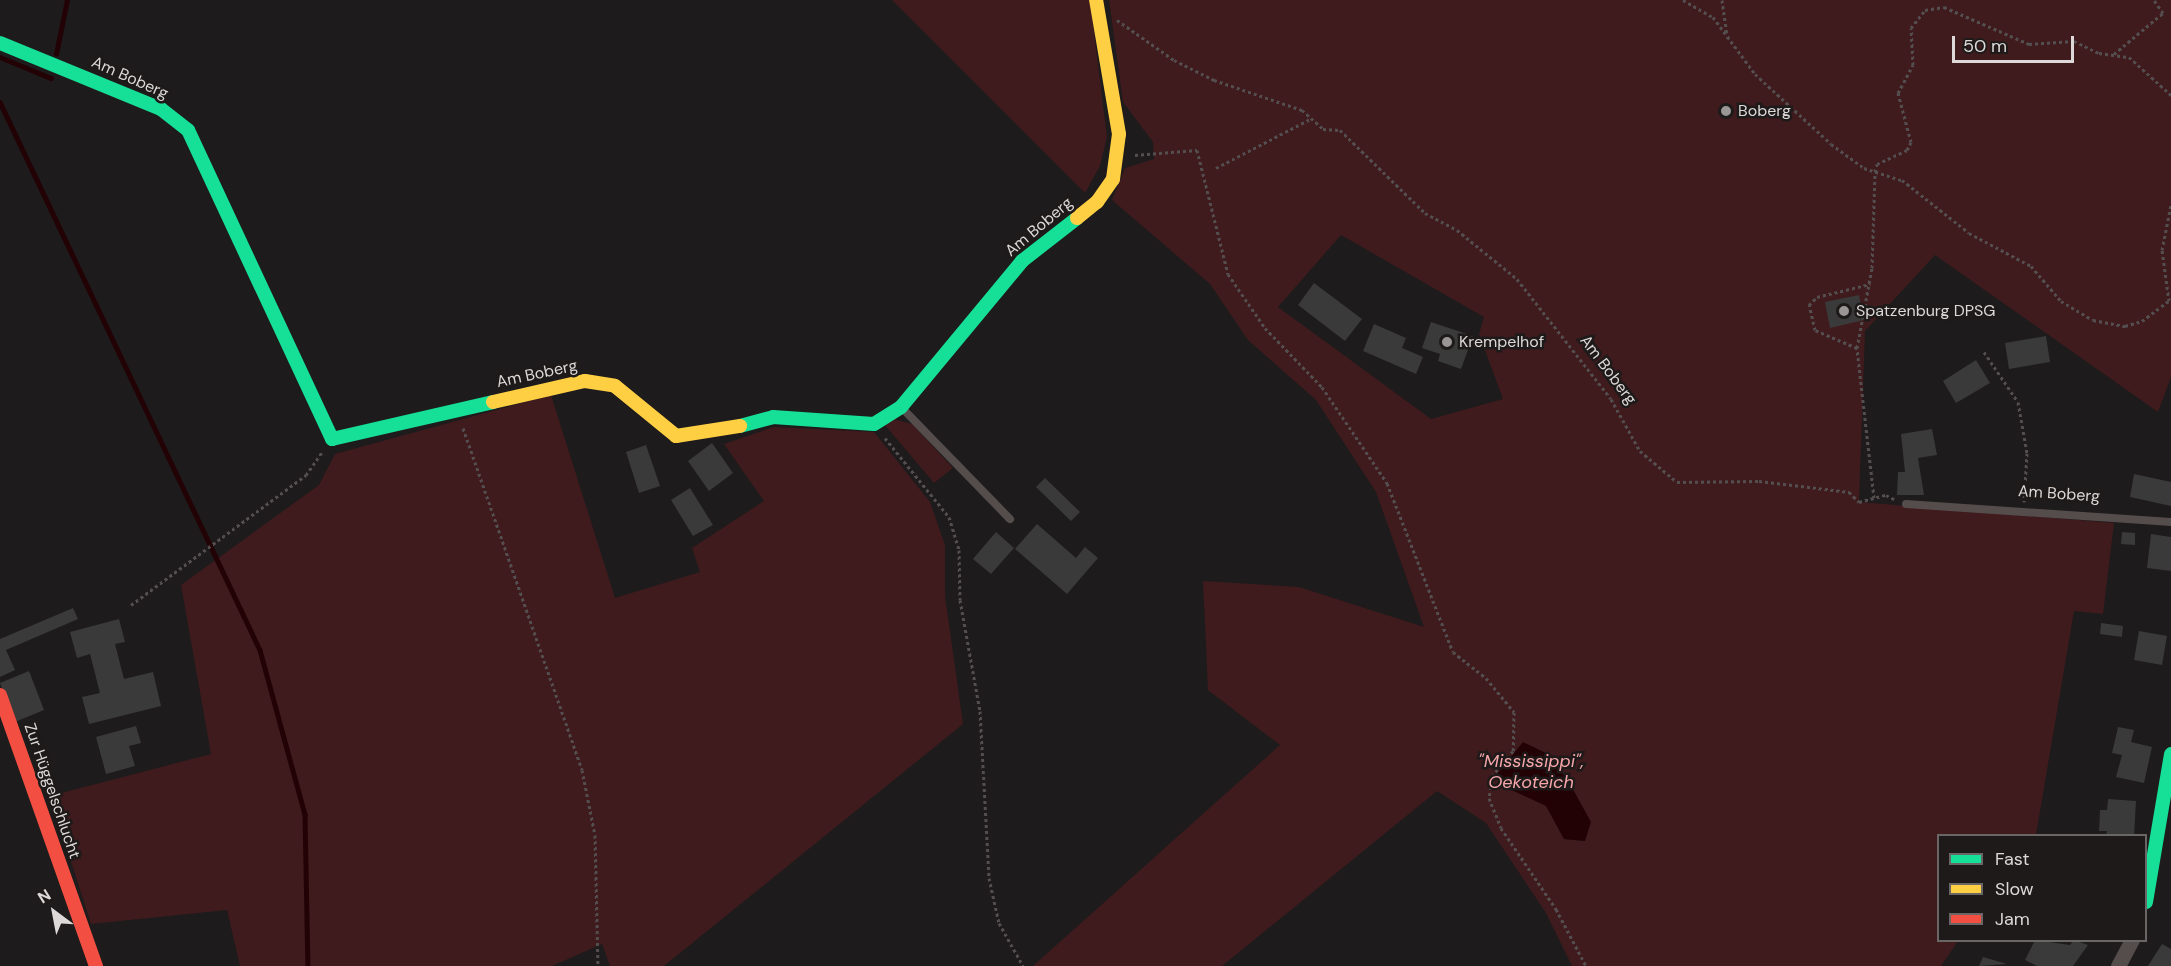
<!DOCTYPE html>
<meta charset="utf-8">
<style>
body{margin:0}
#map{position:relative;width:2171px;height:966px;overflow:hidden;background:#1d1b1b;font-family:"DM Sans",sans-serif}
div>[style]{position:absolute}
.green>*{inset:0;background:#3f1b1e}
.water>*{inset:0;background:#230206}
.stream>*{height:4.5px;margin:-2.25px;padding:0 2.25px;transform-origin:2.25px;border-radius:2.25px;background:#230206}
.building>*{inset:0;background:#3b3a3a}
.path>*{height:3px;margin-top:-1.5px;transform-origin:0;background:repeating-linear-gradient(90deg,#544e4f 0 3px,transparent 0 6px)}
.lane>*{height:8px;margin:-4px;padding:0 4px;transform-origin:4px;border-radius:4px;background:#554c4c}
.street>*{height:15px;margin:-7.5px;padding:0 7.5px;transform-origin:7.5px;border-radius:7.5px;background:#554c4c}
.fast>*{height:14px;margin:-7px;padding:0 7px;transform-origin:7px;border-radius:7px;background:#16e098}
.slow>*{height:14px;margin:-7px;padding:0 7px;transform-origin:7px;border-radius:7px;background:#ffcf43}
.jam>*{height:14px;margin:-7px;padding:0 7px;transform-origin:7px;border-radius:7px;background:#f24e42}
.dots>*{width:16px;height:16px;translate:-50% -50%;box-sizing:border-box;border:3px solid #1e1a1a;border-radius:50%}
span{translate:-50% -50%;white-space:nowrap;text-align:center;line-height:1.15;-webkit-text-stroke:5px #1e1a1a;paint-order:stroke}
.street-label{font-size:16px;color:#ddd9d9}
.poi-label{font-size:16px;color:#ddd9d9}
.left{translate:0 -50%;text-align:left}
.water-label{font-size:18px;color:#f7a6aa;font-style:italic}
.legend{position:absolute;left:1937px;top:834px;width:210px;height:108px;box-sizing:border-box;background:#1e1a1a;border:2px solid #6a6666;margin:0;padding:8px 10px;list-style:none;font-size:18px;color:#ddd9d9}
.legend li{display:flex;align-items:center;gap:12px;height:30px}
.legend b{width:30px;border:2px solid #6a6666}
.north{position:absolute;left:24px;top:882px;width:60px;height:60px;-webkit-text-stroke:4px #1e1a1a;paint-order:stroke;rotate:328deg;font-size:16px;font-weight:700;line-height:24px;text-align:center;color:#ddd9d9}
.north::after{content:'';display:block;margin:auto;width:21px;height:27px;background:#ddd9d9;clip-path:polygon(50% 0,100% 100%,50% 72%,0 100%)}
.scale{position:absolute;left:1952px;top:36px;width:122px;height:27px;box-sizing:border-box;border:3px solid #ddd9d9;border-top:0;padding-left:8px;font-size:18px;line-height:21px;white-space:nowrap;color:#ddd9d9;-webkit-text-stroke:4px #1e1a1a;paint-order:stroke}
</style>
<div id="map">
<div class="green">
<div style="clip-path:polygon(892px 0,1090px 0,1107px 137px,1100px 166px,1085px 193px)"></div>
<div style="clip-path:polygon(evenodd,1109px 0,2171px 0,2171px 377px,2158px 412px,1935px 255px,1865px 331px,1859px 502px,2114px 523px,2103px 614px,2074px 611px,2036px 835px,1938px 836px,1938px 940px,1958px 941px,1941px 966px,1572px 966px,1546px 913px,1486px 823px,1437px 791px,1222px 966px,1033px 966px,1280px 745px,1208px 690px,1203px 581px,1299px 587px,1424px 627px,1376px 492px,1316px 400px,1248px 340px,1210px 284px,1112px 200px,1125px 168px,1154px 159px,1153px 142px,1123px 102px,1109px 0,1341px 235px,1484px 317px,1479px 334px,1503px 399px,1431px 419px,1278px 307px,1341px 235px,1109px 0,1546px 806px,1585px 841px,1564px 839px,1546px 806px)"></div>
<div style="clip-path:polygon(551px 395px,615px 598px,700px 572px,692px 548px,764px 501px,724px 444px,774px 427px,874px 432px,930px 502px,945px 545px,945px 596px,963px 724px,664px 966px,610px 966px,602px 944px,552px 966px,240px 966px,227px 910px,91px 924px,50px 796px,211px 754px,181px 585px,319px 485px,335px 454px)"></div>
<div style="clip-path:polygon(894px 419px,912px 424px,953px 468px,934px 483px,884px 424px)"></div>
</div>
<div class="water">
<div style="clip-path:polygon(1523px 742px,1548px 754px,1569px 782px,1591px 822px,1585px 841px,1564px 839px,1546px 806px,1507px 788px,1495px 776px)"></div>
</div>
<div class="stream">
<div style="left:56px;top:54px;width:55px;rotate:-78.5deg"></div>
<div style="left:0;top:57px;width:55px;rotate:22.4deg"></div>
<div style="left:0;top:102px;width:607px;rotate:64.62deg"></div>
<div style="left:260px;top:650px;width:170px;rotate:74.7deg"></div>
<div style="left:305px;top:814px;width:152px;rotate:88.9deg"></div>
</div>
<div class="building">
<div style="clip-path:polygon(1314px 283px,1362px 319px,1345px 341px,1298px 305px)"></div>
<div style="clip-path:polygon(1859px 295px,1864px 320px,1830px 328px,1825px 302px)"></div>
<div style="clip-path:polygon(1431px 322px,1473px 336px,1461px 369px,1438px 361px,1440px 354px,1422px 348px)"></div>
<div style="clip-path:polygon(1374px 324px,1406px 338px,1402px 348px,1423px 357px,1416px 374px,1363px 351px)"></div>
<div style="clip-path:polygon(2046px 336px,2050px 362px,2009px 369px,2005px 343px)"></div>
<div style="clip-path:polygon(1976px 360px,1990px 383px,1956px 403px,1943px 381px)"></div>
<div style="clip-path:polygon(1932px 429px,1937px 455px,1918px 458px,1924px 495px,1897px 495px,1898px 472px,1905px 472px,1901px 434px)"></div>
<div style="clip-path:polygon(712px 443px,733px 473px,709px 491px,688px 461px)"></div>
<div style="clip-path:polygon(646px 445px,660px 486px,639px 493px,626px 452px)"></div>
<div style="clip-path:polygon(2134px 474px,2171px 482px,2171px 506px,2130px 497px)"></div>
<div style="clip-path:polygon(1045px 478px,1080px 512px,1071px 521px,1036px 487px)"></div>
<div style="clip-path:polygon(690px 488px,713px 525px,693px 536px,671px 500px)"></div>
<div style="clip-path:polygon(1037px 524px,1076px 558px,1085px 547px,1098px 558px,1067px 594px,1015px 549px)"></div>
<div style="clip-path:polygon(996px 532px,1014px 548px,991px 574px,973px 559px)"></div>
<div style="clip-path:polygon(2122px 532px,2135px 533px,2135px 545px,2121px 544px)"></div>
<div style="clip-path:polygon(2151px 534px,2171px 537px,2171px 571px,2147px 568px)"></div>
<div style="clip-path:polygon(73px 608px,78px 619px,6px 650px,15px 670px,0 677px,0 639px)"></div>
<div style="clip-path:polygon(119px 619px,125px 642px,115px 644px,124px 679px,153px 672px,161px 706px,89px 724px,82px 697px,100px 693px,90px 654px,77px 658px,70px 632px)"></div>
<div style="clip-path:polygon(2101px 623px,2123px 626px,2122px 637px,2100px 634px)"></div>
<div style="clip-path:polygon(2139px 631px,2167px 636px,2162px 665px,2134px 660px)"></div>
<div style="clip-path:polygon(29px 671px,44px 710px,15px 722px,0 683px)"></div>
<div style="clip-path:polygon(136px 726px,141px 743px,129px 746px,135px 766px,106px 774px,96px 737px)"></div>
<div style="clip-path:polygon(2118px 727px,2134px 730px,2131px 742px,2152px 747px,2144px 783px,2116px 777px,2122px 755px,2112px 753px)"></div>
<div style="clip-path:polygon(2108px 799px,2136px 801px,2134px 836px,2106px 836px,2107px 831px,2099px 831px,2100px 810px,2107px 810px)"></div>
<div style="clip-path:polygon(2035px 940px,2070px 945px,2074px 940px,2088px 945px,2073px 966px,2037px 966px,2025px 960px)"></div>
<div style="clip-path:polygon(2162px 944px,2171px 949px,2171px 966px,2148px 966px)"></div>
<div style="clip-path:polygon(1983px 957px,2007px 964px,1979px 966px)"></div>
</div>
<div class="path">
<div style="left:1683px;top:0;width:34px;rotate:30deg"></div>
<div style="left:1713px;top:17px;width:71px;rotate:53.6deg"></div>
<div style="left:1755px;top:74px;width:103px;rotate:42.6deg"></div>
<div style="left:1831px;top:144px;width:41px;rotate:36deg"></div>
<div style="left:1864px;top:168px;width:40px;rotate:18deg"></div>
<div style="left:1902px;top:180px;width:85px;rotate:38.3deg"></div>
<div style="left:1969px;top:233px;width:70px;rotate:28deg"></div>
<div style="left:2031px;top:266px;width:46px;rotate:49.4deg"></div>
<div style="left:2061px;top:301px;width:37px;rotate:31deg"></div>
<div style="left:2093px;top:320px;width:33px;rotate:11deg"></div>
<div style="left:2125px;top:326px;width:18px;rotate:-16deg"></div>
<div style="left:2142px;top:321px;width:34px;rotate:-37deg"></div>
<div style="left:2169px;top:301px;width:51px;rotate:-97.8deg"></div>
<div style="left:2162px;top:250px;width:46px;rotate:-78.7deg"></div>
<div style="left:1722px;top:0;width:34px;rotate:82deg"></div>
<div style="left:1117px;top:20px;width:70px;rotate:35.1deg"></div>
<div style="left:1174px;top:60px;width:45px;rotate:26.6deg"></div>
<div style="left:1214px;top:80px;width:93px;rotate:18.8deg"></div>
<div style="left:1302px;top:110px;width:28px;rotate:42deg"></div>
<div style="left:1323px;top:129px;width:17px;rotate:3deg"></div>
<div style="left:1340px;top:130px;width:119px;rotate:44.3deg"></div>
<div style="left:1425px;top:213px;width:36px;rotate:28deg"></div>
<div style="left:1457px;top:230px;width:77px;rotate:39.2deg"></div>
<div style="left:1517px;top:279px;width:152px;rotate:51.9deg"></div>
<div style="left:1611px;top:399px;width:60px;rotate:60.9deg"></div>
<div style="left:1640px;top:451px;width:48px;rotate:40deg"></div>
<div style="left:1677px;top:482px;width:82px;rotate:-0.7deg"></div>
<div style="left:1759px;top:481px;width:91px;rotate:7deg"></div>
<div style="left:1849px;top:492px;width:14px;rotate:45deg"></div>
<div style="left:1859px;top:502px;width:28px;rotate:-15deg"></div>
<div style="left:1886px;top:495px;width:11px;rotate:27deg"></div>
<div style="left:2114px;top:54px;width:64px;rotate:-39.9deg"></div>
<div style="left:2163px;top:13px;width:16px;rotate:-125deg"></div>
<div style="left:1135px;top:155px;width:62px;rotate:-4.6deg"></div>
<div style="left:1197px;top:150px;width:128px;rotate:76deg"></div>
<div style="left:1228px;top:274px;width:65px;rotate:55.6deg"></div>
<div style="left:1265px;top:328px;width:82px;rotate:46deg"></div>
<div style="left:1322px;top:387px;width:116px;rotate:55.9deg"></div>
<div style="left:1387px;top:483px;width:181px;rotate:68.7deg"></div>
<div style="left:1453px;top:652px;width:42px;rotate:38.2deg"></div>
<div style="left:1486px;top:678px;width:44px;rotate:50.5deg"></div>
<div style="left:1514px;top:712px;width:39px;rotate:91deg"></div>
<div style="left:1513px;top:751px;width:31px;rotate:130deg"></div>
<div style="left:1493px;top:775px;width:23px;rotate:100deg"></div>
<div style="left:1489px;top:798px;width:32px;rotate:68deg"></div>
<div style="left:1501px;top:828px;width:98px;rotate:55.8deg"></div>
<div style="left:1556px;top:909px;width:64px;rotate:62.2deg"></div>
<div style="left:1216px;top:168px;width:106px;rotate:-27.5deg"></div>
<div style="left:1857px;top:348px;width:46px;rotate:-156.8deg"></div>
<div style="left:1815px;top:330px;width:26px;rotate:-103deg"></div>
<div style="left:1809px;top:305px;width:11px;rotate:-45deg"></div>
<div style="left:1817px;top:297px;width:55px;rotate:-13.8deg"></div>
<div style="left:1984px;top:352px;width:60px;rotate:55.8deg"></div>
<div style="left:2018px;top:402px;width:52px;rotate:80deg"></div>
<div style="left:2027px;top:453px;width:49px;rotate:93.5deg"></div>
<div style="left:463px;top:428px;width:362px;rotate:70.8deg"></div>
<div style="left:582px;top:770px;width:66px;rotate:78.7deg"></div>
<div style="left:595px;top:835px;width:131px;rotate:88.7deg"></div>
<div style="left:885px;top:438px;width:102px;rotate:51deg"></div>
<div style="left:949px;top:517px;width:34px;rotate:73deg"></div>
<div style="left:959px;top:550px;width:50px;rotate:88.9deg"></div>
<div style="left:960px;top:600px;width:113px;rotate:79.8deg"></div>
<div style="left:980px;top:711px;width:167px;rotate:86.9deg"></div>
<div style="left:989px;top:878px;width:46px;rotate:77.5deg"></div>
<div style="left:999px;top:923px;width:49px;rotate:60.8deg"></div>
<div style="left:1874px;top:498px;width:151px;rotate:-96.5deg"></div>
<div style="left:1857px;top:348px;width:81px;rotate:-79.4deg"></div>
<div style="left:1872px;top:268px;width:96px;rotate:-88.2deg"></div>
<div style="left:1875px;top:172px;width:8px;rotate:-76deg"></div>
<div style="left:1877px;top:164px;width:33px;rotate:-25deg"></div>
<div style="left:1907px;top:150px;width:9px;rotate:-63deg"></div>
<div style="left:1911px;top:142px;width:51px;rotate:-104.9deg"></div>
<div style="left:1898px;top:93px;width:32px;rotate:-62deg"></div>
<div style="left:1913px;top:65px;width:37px;rotate:-93deg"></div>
<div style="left:1911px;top:28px;width:23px;rotate:-52deg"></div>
<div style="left:1925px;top:10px;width:19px;rotate:-9deg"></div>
<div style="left:1944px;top:7px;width:93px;rotate:23.5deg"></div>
<div style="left:2029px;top:44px;width:45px;rotate:-3.8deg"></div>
<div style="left:2074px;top:41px;width:28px;rotate:26deg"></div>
<div style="left:2099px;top:53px;width:30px;rotate:8deg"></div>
<div style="left:2129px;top:57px;width:57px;rotate:42.1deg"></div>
<div style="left:131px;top:605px;width:218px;rotate:-36.6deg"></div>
<div style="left:306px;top:475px;width:28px;rotate:-55deg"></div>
</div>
<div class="lane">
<div style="left:902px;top:408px;width:155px;rotate:45.8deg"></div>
<div style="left:1906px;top:504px;width:266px;rotate:3.9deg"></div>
</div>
<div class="street">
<div style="left:2118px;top:966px;width:30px;rotate:-62deg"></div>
</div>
<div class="fast">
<div style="left:0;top:43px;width:174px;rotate:22.3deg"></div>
<div style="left:161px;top:109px;width:34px;rotate:38deg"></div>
<div style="left:188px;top:130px;width:341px;rotate:65deg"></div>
<div style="left:332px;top:439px;width:165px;rotate:-12.9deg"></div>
<div style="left:740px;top:426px;width:34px;rotate:-15deg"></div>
<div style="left:773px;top:417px;width:101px;rotate:4deg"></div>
<div style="left:874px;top:424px;width:32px;rotate:-32deg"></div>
<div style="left:901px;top:407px;width:190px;rotate:-50.3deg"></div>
<div style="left:1022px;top:261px;width:70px;rotate:-38deg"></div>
<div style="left:2146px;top:902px;width:150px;rotate:-80.4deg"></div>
</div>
<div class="slow">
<div style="left:1077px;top:218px;width:26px;rotate:-39deg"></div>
<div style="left:1097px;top:202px;width:28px;rotate:-55deg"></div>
<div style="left:1113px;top:179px;width:45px;rotate:-82.4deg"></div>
<div style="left:1119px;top:134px;width:136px;rotate:-99.7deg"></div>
<div style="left:493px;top:402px;width:94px;rotate:-12.9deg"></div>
<div style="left:585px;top:381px;width:30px;rotate:9deg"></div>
<div style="left:615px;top:386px;width:79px;rotate:39.3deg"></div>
<div style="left:676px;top:436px;width:65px;rotate:-8.9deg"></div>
</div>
<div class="jam">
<div style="left:0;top:695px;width:288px;rotate:70.5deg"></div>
</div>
<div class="dots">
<div style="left:1726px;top:111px;background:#9a9696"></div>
<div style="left:1844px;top:311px;background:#9a9696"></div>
<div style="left:1447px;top:342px;background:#9a9696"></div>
</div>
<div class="street-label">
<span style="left:130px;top:78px;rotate:24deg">Am Boberg</span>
<span style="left:1039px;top:227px;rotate:-40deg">Am Boberg</span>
<span style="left:1608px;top:370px;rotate:53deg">Am Boberg</span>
<span style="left:537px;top:374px;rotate:-12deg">Am Boberg</span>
<span style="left:2059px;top:494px;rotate:4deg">Am Boberg</span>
<span style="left:52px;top:791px;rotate:71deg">Zur Hüggelschlucht</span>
</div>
<div class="poi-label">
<span class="left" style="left:1738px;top:111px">Boberg</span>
<span class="left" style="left:1856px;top:311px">Spatzenburg DPSG</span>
<span class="left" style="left:1459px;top:342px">Krempelhof</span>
</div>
<div class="water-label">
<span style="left:1531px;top:772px">"Mississippi",<br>Oekoteich</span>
</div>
<ul class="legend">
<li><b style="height:8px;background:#16e098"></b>Fast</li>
<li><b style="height:8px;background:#ffcf43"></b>Slow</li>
<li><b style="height:8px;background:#f24e42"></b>Jam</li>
</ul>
<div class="north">N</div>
<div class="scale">50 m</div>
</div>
